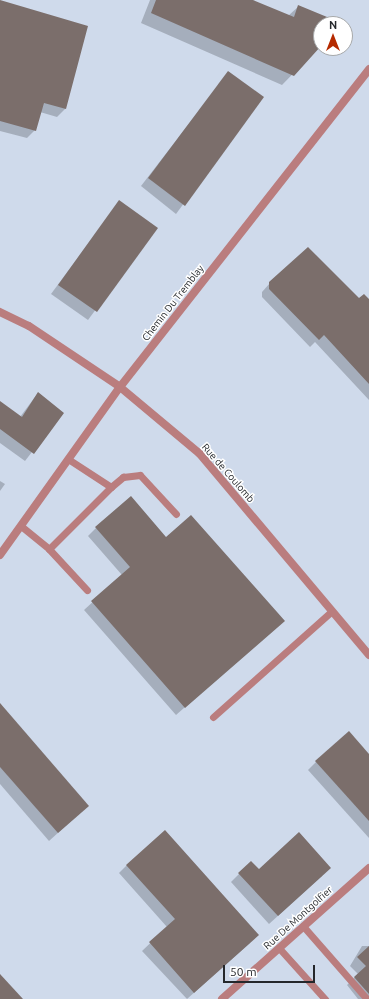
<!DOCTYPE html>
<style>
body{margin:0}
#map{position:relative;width:369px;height:999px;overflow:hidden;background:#dfe6f1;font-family:Ubuntu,sans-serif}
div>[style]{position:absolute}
.built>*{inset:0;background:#cfdaeb}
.shadow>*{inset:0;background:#0003}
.building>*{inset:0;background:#7b6e6b}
.service>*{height:7px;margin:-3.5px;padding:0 3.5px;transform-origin:3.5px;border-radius:3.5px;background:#ba7d7e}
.minor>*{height:8px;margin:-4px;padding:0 4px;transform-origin:4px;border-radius:4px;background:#ba7d7e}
.tertiary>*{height:8px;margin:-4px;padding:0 4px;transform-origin:4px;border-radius:4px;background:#ba7d7e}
span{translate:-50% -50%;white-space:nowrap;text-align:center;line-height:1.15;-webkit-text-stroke:3px #fff;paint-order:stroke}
.street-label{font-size:10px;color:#24272b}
.north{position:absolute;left:313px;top:16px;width:40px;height:40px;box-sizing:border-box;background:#fff;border:1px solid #a7a9aa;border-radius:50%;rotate:0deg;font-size:11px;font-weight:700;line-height:16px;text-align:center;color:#24272b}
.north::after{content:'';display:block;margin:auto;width:14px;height:18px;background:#b52a00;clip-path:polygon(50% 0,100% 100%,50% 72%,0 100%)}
.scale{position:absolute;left:223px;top:965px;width:92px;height:18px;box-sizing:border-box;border:2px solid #24272b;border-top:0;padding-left:5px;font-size:12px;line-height:14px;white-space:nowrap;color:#24272b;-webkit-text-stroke:3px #fff;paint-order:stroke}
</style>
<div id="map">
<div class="built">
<div style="clip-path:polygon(evenodd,0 0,369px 0,369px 999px,0 999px,0 0,321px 24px,345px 24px,345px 48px,321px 48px,321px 24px)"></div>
</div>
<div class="shadow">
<div style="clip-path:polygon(150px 0,251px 0,288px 16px,299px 6px,341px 24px,321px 24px,321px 45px,282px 85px,141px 23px)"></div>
<div style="clip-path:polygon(0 1px,86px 27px,65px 109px,57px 117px,40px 112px,35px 130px,27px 138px,0 131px)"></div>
<div style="clip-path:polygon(229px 72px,262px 97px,176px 214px,141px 186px)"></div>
<div style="clip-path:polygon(119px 202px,156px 228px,88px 320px,51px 294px)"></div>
<div style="clip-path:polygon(270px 283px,369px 300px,369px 400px,315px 342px,310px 347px,262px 297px,262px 292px)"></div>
<div style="clip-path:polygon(38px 393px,62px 413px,25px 461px,0 443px,0 402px,20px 417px)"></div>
<div style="clip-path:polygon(0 481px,5px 484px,0 491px)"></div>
<div style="clip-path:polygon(96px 528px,166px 538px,283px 621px,176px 715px,84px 610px,122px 575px,88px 536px)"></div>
<div style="clip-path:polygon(0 704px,80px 813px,49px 841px,0 784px)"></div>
<div style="clip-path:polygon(369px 756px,369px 838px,308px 770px,316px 762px)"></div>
<div style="clip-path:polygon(127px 865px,250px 943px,187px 999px,142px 951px,167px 927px,119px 873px)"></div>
<div style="clip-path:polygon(259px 870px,322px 876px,269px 924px,231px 882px,239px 874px)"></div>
<div style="clip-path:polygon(362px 946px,369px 946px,369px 999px,358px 999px,347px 985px,358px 974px,350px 966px)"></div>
</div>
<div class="building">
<div style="clip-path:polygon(0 0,88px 26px,66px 109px,44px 103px,36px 131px,0 121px)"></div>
<div style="clip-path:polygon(156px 0,253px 0,294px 17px,298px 5px,344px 24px,321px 24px,321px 46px,294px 76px,151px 13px)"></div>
<div style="clip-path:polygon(228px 71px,264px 97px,185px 206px,148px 178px)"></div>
<div style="clip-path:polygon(119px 200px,158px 228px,97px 312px,58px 285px)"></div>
<div style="clip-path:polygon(308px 247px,359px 298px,364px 294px,369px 299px,369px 384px,324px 335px,319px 340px,269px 289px,269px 282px)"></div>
<div style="clip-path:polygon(38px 392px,64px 413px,34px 454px,0 429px,0 401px,22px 417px)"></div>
<div style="clip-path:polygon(131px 496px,166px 537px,191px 515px,285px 621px,185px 708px,91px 601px,130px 567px,95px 527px)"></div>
<div style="clip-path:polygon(0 703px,89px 806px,58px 833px,0 767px)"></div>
<div style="clip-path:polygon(349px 731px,369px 754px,369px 821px,315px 761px)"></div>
<div style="clip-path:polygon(165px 830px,259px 935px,194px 993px,149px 942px,175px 919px,126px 865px)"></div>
<div style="clip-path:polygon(299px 832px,331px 868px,278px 916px,238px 873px,251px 861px,259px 869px)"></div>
<div style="clip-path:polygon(369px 946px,369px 994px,354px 977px,366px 966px,357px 957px)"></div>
<div style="clip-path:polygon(0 974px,23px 999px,0 999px)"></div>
</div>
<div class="service">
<div style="left:111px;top:487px;width:16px;rotate:-40deg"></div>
<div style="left:123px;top:477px;width:17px;rotate:-7deg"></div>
<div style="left:140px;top:475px;width:53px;rotate:47.3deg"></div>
<div style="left:21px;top:526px;width:36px;rotate:39deg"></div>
<div style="left:49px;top:549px;width:88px;rotate:-45deg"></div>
<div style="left:111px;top:487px;width:51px;rotate:-146.9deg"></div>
<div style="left:49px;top:549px;width:56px;rotate:47.2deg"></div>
<div style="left:213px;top:717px;width:159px;rotate:-41.7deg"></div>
<div style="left:303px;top:926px;width:97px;rotate:48.8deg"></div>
<div style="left:279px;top:948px;width:69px;rotate:48deg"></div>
</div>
<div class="minor">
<div style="left:0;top:312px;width:32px;rotate:26deg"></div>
<div style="left:29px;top:326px;width:110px;rotate:33.8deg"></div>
<div style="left:120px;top:387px;width:103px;rotate:39.9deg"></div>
<div style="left:199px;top:453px;width:264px;rotate:49.9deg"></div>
<div style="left:222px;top:999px;width:197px;rotate:-41.7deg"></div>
</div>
<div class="tertiary">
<div style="left:0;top:555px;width:206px;rotate:-54.5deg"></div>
<div style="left:120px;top:387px;width:404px;rotate:-51.9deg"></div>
</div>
<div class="street-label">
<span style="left:173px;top:303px;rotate:-52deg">Chemin Du Tremblay</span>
<span style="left:228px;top:473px;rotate:49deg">Rue de Coulomb</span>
<span style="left:298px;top:918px;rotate:-42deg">Rue De Montgolfier</span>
</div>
<div class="north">N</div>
<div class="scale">50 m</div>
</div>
